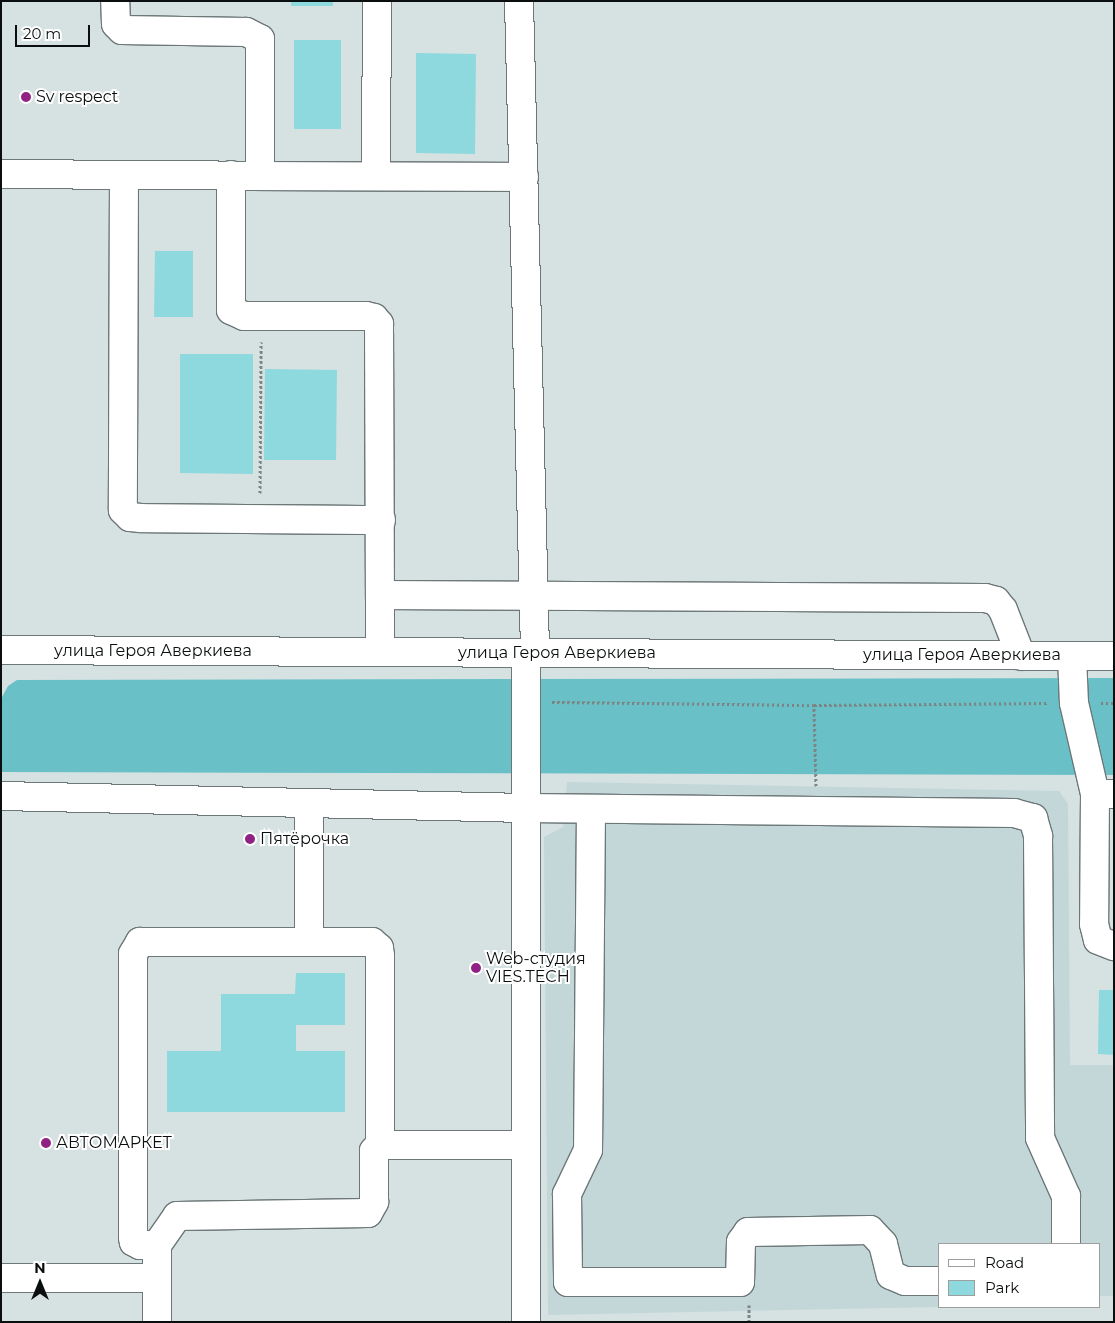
<!DOCTYPE html>
<meta charset="utf-8">
<style>
body{margin:0}
#map{position:relative;width:1115px;height:1323px;overflow:hidden;background:#d6e1e2;font-family:Montserrat,sans-serif}
div>[style]{position:absolute}
.built>*{inset:0;background:#c3d7d9}
.green>*{inset:0;background:#8ed9de}
.forest>*{inset:0;background:#69c0c7}
.path>*{height:3px;margin-top:-1.5px;transform-origin:0;background:repeating-linear-gradient(90deg,#7c8484 0 2.5px,transparent 0 5px)}
.roads{filter:drop-shadow(1px 0 #6d7778) drop-shadow(-1px 0 #6d7778) drop-shadow(0 1px #6d7778) drop-shadow(0 -1px #6d7778)}
.minor>*{height:28px;margin:-14px;padding:0 14px;transform-origin:14px;border-radius:14px;background:#fff}
.dots>*{width:14px;height:14px;translate:-50% -50%;box-sizing:border-box;border:2px solid #fff;border-radius:50%}
span{translate:-50% -50%;white-space:nowrap;text-align:center;line-height:1.15;-webkit-text-stroke:4px #fff;paint-order:stroke}
.poi-label{font-size:16px;color:#0a0e0e}
.left{translate:0 -50%;text-align:left}
.street-label{font-size:16px;color:#0a0e0e}
.frame{position:absolute;inset:0;border:2px solid #0a0e0e;pointer-events:none}
.legend{position:absolute;left:938px;top:1243px;width:162px;height:65px;box-sizing:border-box;background:#fff;border:1px solid #9d9f9f;margin:0;padding:6px 9px;list-style:none;font-size:15px;color:#0a0e0e}
.legend li{display:flex;align-items:center;gap:10px;height:25px}
.legend b{width:25px;border:1px solid #9d9f9f}
.north{position:absolute;left:15px;top:1258px;width:50px;height:50px;-webkit-text-stroke:4px #fff;paint-order:stroke;rotate:0deg;font-size:14px;font-weight:700;line-height:20px;text-align:center;color:#0a0e0e}
.north::after{content:'';display:block;margin:auto;width:18px;height:22px;background:#0a0e0e;clip-path:polygon(50% 0,100% 100%,50% 72%,0 100%)}
.scale{position:absolute;left:15px;top:25px;width:75px;height:22px;box-sizing:border-box;border:2px solid #0a0e0e;border-top:0;padding-left:6px;font-size:15px;line-height:18px;white-space:nowrap;color:#0a0e0e;-webkit-text-stroke:4px #fff;paint-order:stroke}
</style>
<div id="map">
<div class="built">
<div style="clip-path:polygon(567px 782px,1059px 791px,1068px 804px,1070px 1065px,1114px 1065px,1114px 1296px,1099px 1296px,1099px 1244px,939px 1244px,939px 1307px,548px 1315px,544px 837px,563px 827px)"></div>
</div>
<div class="green">
<div style="clip-path:polygon(291px 1px,333px 1px,333px 6px,291px 6px)"></div>
<div style="clip-path:polygon(294px 40px,341px 40px,341px 129px,294px 129px)"></div>
<div style="clip-path:polygon(416px 53px,476px 54px,475px 154px,416px 153px)"></div>
<div style="clip-path:polygon(155px 251px,193px 251px,193px 317px,154px 317px)"></div>
<div style="clip-path:polygon(180px 354px,253px 354px,253px 474px,180px 473px)"></div>
<div style="clip-path:polygon(265px 369px,337px 370px,336px 460px,264px 460px)"></div>
<div style="clip-path:polygon(296px 973px,345px 973px,345px 1025px,296px 1025px,296px 1051px,345px 1051px,345px 1112px,167px 1112px,167px 1051px,221px 1051px,221px 994px,295px 994px)"></div>
<div style="clip-path:polygon(1099px 990px,1114px 990px,1114px 1055px,1098px 1054px)"></div>
</div>
<div class="forest">
<div style="clip-path:polygon(1114px 678px,1114px 775px,1px 772px,1px 699px,8px 686px,17px 680px)"></div>
</div>
<div class="path">
<div style="left:260px;top:493px;width:151px;rotate:-89.6deg"></div>
<div style="left:552px;top:702px;width:262px;rotate:0.7deg"></div>
<div style="left:1101px;top:703px;width:13px"></div>
<div style="left:816px;top:786px;width:81px;rotate:-91.4deg"></div>
<div style="left:814px;top:705px;width:233px;rotate:-0.5deg"></div>
<div style="left:749px;top:1305px;width:17px;rotate:90deg"></div>
</div>
<div class="roads">
<div class="minor">
<div style="left:519px;top:1px;width:652px;rotate:88.59deg"></div>
<div style="left:1px;top:174px;width:259px;rotate:0.4deg"></div>
<div style="left:260px;top:176px;width:137px;rotate:-90deg"></div>
<div style="left:260px;top:39px;width:16px;rotate:-153deg"></div>
<div style="left:246px;top:32px;width:124px;rotate:-179.1deg"></div>
<div style="left:122px;top:30px;width:8px;rotate:-135deg"></div>
<div style="left:116px;top:24px;width:23px;rotate:-92deg"></div>
<div style="left:124px;top:175px;width:335px;rotate:90.2deg"></div>
<div style="left:123px;top:510px;width:10px;rotate:45deg"></div>
<div style="left:130px;top:517px;width:11px;rotate:5deg"></div>
<div style="left:141px;top:518px;width:240px;rotate:0.5deg"></div>
<div style="left:231px;top:175px;width:135px;rotate:90deg"></div>
<div style="left:231px;top:310px;width:14px;rotate:25deg"></div>
<div style="left:244px;top:316px;width:122px"></div>
<div style="left:366px;top:316px;width:8px;rotate:14deg"></div>
<div style="left:374px;top:318px;width:8px;rotate:50deg"></div>
<div style="left:379px;top:324px;width:271px;rotate:89.8deg"></div>
<div style="left:380px;top:595px;width:605px;rotate:0.28deg"></div>
<div style="left:985px;top:598px;width:11px;rotate:15deg"></div>
<div style="left:996px;top:601px;width:11px;rotate:52deg"></div>
<div style="left:1003px;top:610px;width:49px;rotate:68.6deg"></div>
<div style="left:260px;top:176px;width:264px;rotate:0.2deg"></div>
<div style="left:376px;top:176px;width:175px;rotate:-89.7deg"></div>
<div style="left:1px;top:650px;width:1113px;rotate:0.31deg"></div>
<div style="left:380px;top:652px;width:57px;rotate:-90deg"></div>
<div style="left:526px;top:653px;width:155px;rotate:90deg"></div>
<div style="left:526px;top:808px;width:488px;rotate:0.6deg"></div>
<div style="left:1014px;top:813px;width:20px;rotate:15deg"></div>
<div style="left:1033px;top:818px;width:19px;rotate:74deg"></div>
<div style="left:1038px;top:836px;width:302px;rotate:89.6deg"></div>
<div style="left:1040px;top:1138px;width:64px;rotate:65.9deg"></div>
<div style="left:1066px;top:1196px;width:48px;rotate:90deg"></div>
<div style="left:1072px;top:656px;width:47px;rotate:87.6deg"></div>
<div style="left:1074px;top:703px;width:93px;rotate:77deg"></div>
<div style="left:1114px;top:794px;width:19px;rotate:180deg"></div>
<div style="left:1095px;top:794px;width:130px;rotate:90.4deg"></div>
<div style="left:1094px;top:924px;width:16px;rotate:76deg"></div>
<div style="left:1098px;top:940px;width:17px;rotate:21deg"></div>
<div style="left:1px;top:796px;width:525px;rotate:1.31deg"></div>
<div style="left:526px;top:808px;width:337px;rotate:90deg"></div>
<div style="left:309px;top:804px;width:136px;rotate:90deg"></div>
<div style="left:591px;top:809px;width:341px;rotate:90.5deg"></div>
<div style="left:588px;top:1150px;width:49px;rotate:115.5deg"></div>
<div style="left:567px;top:1194px;width:88px;rotate:89.3deg"></div>
<div style="left:568px;top:1282px;width:172px"></div>
<div style="left:740px;top:1282px;width:40px;rotate:-88.6deg"></div>
<div style="left:741px;top:1242px;width:12px;rotate:-55deg"></div>
<div style="left:748px;top:1232px;width:122px;rotate:-0.9deg"></div>
<div style="left:870px;top:1230px;width:19px;rotate:47deg"></div>
<div style="left:883px;top:1244px;width:32px;rotate:76deg"></div>
<div style="left:891px;top:1275px;width:15px;rotate:23deg"></div>
<div style="left:905px;top:1281px;width:34px"></div>
<div style="left:157px;top:1245px;width:17px;rotate:180deg"></div>
<div style="left:140px;top:1245px;width:7px;rotate:-153deg"></div>
<div style="left:134px;top:1242px;width:5px;rotate:-101deg"></div>
<div style="left:133px;top:1237px;width:283px;rotate:-90deg"></div>
<div style="left:133px;top:954px;width:14px;rotate:-60deg"></div>
<div style="left:140px;top:942px;width:232px"></div>
<div style="left:372px;top:942px;width:9px;rotate:41deg"></div>
<div style="left:379px;top:948px;width:8px;rotate:83deg"></div>
<div style="left:380px;top:956px;width:189px;rotate:90deg"></div>
<div style="left:1px;top:1278px;width:156px"></div>
<div style="left:157px;top:1322px;width:77px;rotate:-90deg"></div>
<div style="left:157px;top:1245px;width:35px;rotate:-55deg"></div>
<div style="left:177px;top:1216px;width:191px;rotate:-0.9deg"></div>
<div style="left:368px;top:1213px;width:13px;rotate:-61deg"></div>
<div style="left:374px;top:1202px;width:51px;rotate:-90deg"></div>
<div style="left:374px;top:1151px;width:8px;rotate:-45deg"></div>
<div style="left:380px;top:1145px;width:146px"></div>
<div style="left:526px;top:1145px;width:177px;rotate:90deg"></div>
</div>
</div>
<div class="dots">
<div style="left:26px;top:97px;background:#902284"></div>
<div style="left:250px;top:839px;background:#902284"></div>
<div style="left:476px;top:968px;background:#902284"></div>
<div style="left:46px;top:1143px;background:#902284"></div>
</div>
<div class="poi-label">
<span class="left" style="left:36px;top:97px">Sv respect</span>
<span class="left" style="left:260px;top:839px">Пятёрочка</span>
<span class="left" style="left:486px;top:968px">Web-студия<br>VIES.TECH</span>
<span class="left" style="left:56px;top:1143px">АВТОМАРКЕТ</span>
</div>
<div class="street-label">
<span style="left:153px;top:651px">улица Героя Аверкиева</span>
<span style="left:557px;top:653px">улица Героя Аверкиева</span>
<span style="left:962px;top:655px">улица Героя Аверкиева</span>
</div>
<div class="frame"></div>
<ul class="legend">
<li><b style="height:6px;background:#fff"></b>Road</li>
<li><b style="height:14px;background:#8ed9de"></b>Park</li>
</ul>
<div class="north">N</div>
<div class="scale">20 m</div>
</div>
